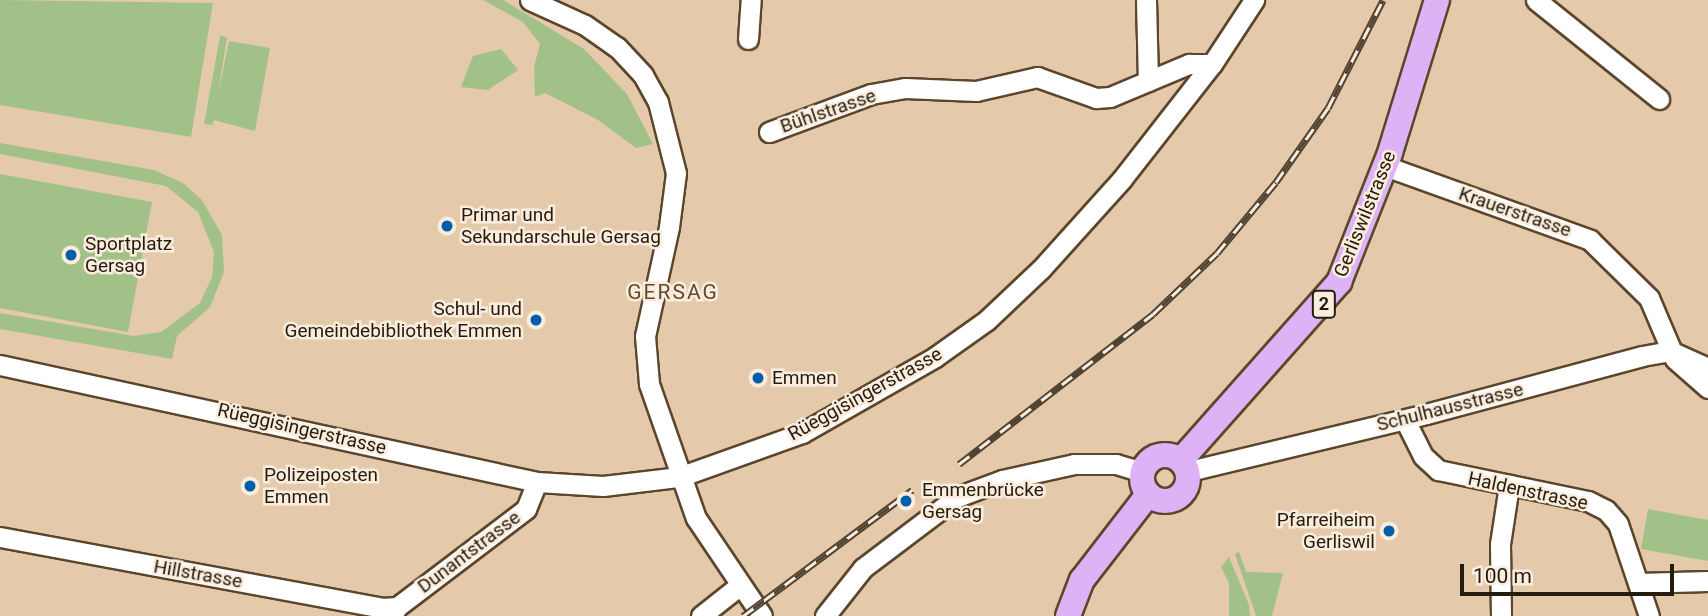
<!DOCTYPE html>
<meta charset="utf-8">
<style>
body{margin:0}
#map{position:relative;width:1708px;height:616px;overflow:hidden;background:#e4caab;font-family:Roboto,sans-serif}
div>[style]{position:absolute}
.green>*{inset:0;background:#a2c189}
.roads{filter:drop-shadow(2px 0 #5c462b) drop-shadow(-2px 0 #5c462b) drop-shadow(0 2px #5c462b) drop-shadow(0 -2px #5c462b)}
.minor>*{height:19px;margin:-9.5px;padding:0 9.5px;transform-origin:9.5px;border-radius:9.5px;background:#fff}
.major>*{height:24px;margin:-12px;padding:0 12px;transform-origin:12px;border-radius:12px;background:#deb3f6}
.major>.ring{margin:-12px;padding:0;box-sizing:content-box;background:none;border:24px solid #deb3f6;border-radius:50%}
.rail>*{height:7px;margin-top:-3.5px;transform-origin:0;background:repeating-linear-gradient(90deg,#faeddd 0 13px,#514433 0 26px);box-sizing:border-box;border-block:2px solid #514433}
.dots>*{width:19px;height:19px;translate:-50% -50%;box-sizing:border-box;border:4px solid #faeddd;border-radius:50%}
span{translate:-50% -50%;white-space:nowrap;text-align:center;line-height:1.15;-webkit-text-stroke:5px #faeddd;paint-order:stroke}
.shield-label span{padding:2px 5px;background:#faeddd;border:2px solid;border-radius:5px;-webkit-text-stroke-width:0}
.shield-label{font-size:18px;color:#251c10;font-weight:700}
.street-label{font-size:19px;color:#251c10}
.poi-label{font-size:19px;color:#251c10}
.left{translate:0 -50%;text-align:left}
.right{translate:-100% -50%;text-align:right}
.neighbourhood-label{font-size:21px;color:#614b2f;letter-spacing:2px}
.scale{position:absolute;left:1460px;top:564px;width:214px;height:32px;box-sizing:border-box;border:4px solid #251c10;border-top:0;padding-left:9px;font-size:21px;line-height:24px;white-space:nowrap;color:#251c10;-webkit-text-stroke:5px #faeddd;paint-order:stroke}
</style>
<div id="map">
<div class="green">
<div style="clip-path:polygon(0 0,213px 3px,191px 137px,0 105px)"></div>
<div style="clip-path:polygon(483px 0,503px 0,584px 49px,627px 94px,653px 144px,636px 148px,598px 120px,545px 93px,535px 97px,534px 67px,540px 44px,523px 22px)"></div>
<div style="clip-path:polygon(220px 36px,227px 37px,218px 94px,229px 41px,270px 48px,255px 131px,214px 120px,212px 125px,204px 124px)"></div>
<div style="clip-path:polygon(501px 49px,518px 70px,488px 90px,461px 87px,473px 56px)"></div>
<div style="clip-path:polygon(0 143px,154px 170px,183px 183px,202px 200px,222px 235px,224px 272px,210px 307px,177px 336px,172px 359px,0 329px,0 313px,134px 336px,161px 332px,200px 303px,212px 277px,214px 252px,198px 212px,166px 186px,0 154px)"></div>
<div style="clip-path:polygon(0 174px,152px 202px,128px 332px,0 308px)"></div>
<div style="clip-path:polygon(1648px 509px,1708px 520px,1708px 561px,1641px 549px)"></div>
<div style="clip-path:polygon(1239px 552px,1246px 572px,1283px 573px,1272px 616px,1256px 616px,1235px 554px)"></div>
<div style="clip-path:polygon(1229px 557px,1249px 605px,1250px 616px,1229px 616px,1229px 583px,1221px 567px)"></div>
</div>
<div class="roads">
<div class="minor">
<div style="left:530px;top:0;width:60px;rotate:24.4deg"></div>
<div style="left:585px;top:25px;width:39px;rotate:35deg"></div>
<div style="left:617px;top:47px;width:38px;rotate:47deg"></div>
<div style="left:643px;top:75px;width:31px;rotate:61deg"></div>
<div style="left:658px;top:102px;width:73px;rotate:75.8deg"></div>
<div style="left:676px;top:173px;width:54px;rotate:97.4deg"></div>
<div style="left:669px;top:227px;width:112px;rotate:102.4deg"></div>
<div style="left:645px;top:336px;width:48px;rotate:85.2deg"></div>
<div style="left:649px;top:384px;width:142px;rotate:70.7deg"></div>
<div style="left:696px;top:518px;width:118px;rotate:56deg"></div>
<div style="left:1146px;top:0;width:81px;rotate:88.6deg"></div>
<div style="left:1536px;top:0;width:158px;rotate:38.8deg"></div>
<div style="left:748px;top:39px;width:39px;rotate:-86deg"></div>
<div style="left:769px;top:132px;width:109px;rotate:-20.4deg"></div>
<div style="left:871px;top:94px;width:35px;rotate:-10deg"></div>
<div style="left:905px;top:88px;width:71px;rotate:2.4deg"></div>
<div style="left:976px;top:91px;width:63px;rotate:-12.9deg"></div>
<div style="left:1037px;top:77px;width:63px;rotate:19.6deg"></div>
<div style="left:1096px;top:98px;width:14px;rotate:-4deg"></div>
<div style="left:1110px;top:97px;width:86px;rotate:-22.7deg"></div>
<div style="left:1189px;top:64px;width:23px"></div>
<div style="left:1385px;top:166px;width:218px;rotate:19.8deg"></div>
<div style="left:1590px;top:240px;width:83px;rotate:44.5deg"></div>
<div style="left:1649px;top:298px;width:66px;rotate:66.9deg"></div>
<div style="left:1675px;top:359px;width:44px;rotate:41.3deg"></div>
<div style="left:0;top:365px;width:550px;rotate:12.29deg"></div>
<div style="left:537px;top:482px;width:66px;rotate:3.5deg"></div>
<div style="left:603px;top:486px;width:77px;rotate:-6.8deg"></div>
<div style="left:679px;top:477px;width:131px;rotate:-19.7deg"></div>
<div style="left:802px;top:433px;width:153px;rotate:-29.7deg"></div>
<div style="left:935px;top:357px;width:64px;rotate:-35.4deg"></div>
<div style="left:987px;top:320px;width:74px;rotate:-43.4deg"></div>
<div style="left:1041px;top:269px;width:121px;rotate:-48deg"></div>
<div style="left:1122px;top:179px;width:146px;rotate:-52deg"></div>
<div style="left:1212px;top:64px;width:77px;rotate:-56.7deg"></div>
<div style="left:1405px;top:420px;width:40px;rotate:63.4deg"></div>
<div style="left:1423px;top:456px;width:21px;rotate:43deg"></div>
<div style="left:1438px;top:470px;width:153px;rotate:11.7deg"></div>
<div style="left:1588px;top:501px;width:20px;rotate:27deg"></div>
<div style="left:1606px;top:510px;width:18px;rotate:49deg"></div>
<div style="left:1618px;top:524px;width:97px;rotate:71.4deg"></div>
<div style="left:1189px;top:471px;width:244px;rotate:-13.5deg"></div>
<div style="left:1426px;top:414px;width:224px;rotate:-15deg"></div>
<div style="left:1642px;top:356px;width:28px;rotate:-10deg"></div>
<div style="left:1670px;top:351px;width:42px;rotate:24.1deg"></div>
<div style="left:0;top:537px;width:389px;rotate:10.5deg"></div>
<div style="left:382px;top:608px;width:15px;rotate:-4deg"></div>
<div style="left:1638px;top:583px;width:70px;rotate:-1.6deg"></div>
<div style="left:392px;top:616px;width:10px;rotate:-61deg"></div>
<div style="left:397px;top:607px;width:162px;rotate:-37.2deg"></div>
<div style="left:526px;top:509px;width:29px;rotate:-68deg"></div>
<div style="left:701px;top:616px;width:48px;rotate:-38.3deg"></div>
<div style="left:825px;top:616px;width:61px;rotate:-51.6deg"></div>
<div style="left:863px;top:568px;width:118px;rotate:-37.1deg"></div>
<div style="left:957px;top:497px;width:48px;rotate:-20.7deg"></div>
<div style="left:1002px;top:480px;width:74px;rotate:-12.5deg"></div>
<div style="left:1074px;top:464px;width:42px"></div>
<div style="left:1116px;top:464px;width:28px;rotate:17deg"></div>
<div style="left:1501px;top:616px;width:72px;rotate:-90.8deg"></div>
<div style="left:1500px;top:544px;width:60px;rotate:-81.3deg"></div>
</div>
<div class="major">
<div class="ring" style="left:1142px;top:455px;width:22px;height:22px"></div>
<div style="left:1182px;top:459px;width:237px;rotate:-48.4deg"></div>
<div style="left:1339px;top:282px;width:136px;rotate:-68.4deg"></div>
<div style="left:1389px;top:156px;width:163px;rotate:-72.9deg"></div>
<div style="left:1068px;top:616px;width:39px;rotate:-69deg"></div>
<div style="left:1082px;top:580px;width:106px;rotate:-52.3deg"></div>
</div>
</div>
<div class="rail">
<div style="left:959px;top:464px;width:245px;rotate:-37.7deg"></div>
<div style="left:1153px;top:314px;width:88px;rotate:-43.6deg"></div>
<div style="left:1217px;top:253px;width:92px;rotate:-50.3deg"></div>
<div style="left:1276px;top:182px;width:90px;rotate:-54.9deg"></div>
<div style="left:1328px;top:108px;width:121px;rotate:-63deg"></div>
<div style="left:743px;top:616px;width:211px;rotate:-36.7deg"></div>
</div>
<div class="dots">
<div style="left:447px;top:226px;background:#005daa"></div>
<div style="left:71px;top:255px;background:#005daa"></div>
<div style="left:536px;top:320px;background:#005daa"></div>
<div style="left:758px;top:378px;background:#005daa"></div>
<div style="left:250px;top:486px;background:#005daa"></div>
<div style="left:906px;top:501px;background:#005daa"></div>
<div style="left:1389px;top:531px;background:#005daa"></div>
</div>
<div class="shield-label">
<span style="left:1324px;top:304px">2</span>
</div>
<div class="street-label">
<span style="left:828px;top:111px;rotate:-19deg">Bühlstrasse</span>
<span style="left:1515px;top:212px;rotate:19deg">Krauerstrasse</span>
<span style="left:1365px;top:214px;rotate:-68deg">Gerliswilstrasse</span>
<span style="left:865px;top:394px;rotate:-29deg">Rüeggisingerstrasse</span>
<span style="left:1450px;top:407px;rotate:-14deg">Schulhausstrasse</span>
<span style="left:302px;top:429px;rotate:13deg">Rüeggisingerstrasse</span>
<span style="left:1528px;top:491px;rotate:12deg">Haldenstrasse</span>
<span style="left:469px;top:552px;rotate:-37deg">Dunantstrasse</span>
<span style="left:198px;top:574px;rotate:10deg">Hillstrasse</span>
</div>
<div class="poi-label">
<span class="left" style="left:461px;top:226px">Primar und<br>Sekundarschule Gersag</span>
<span class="left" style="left:85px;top:255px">Sportplatz<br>Gersag</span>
<span class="right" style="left:522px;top:320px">Schul- und<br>Gemeindebibliothek Emmen</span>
<span class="left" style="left:772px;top:378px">Emmen</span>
<span class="left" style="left:264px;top:486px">Polizeiposten<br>Emmen</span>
<span class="left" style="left:922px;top:501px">Emmenbrücke<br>Gersag</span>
<span class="right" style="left:1375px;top:531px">Pfarreiheim<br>Gerliswil</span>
</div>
<div class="neighbourhood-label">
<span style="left:673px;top:292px">GERSAG</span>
</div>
<div class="scale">100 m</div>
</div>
